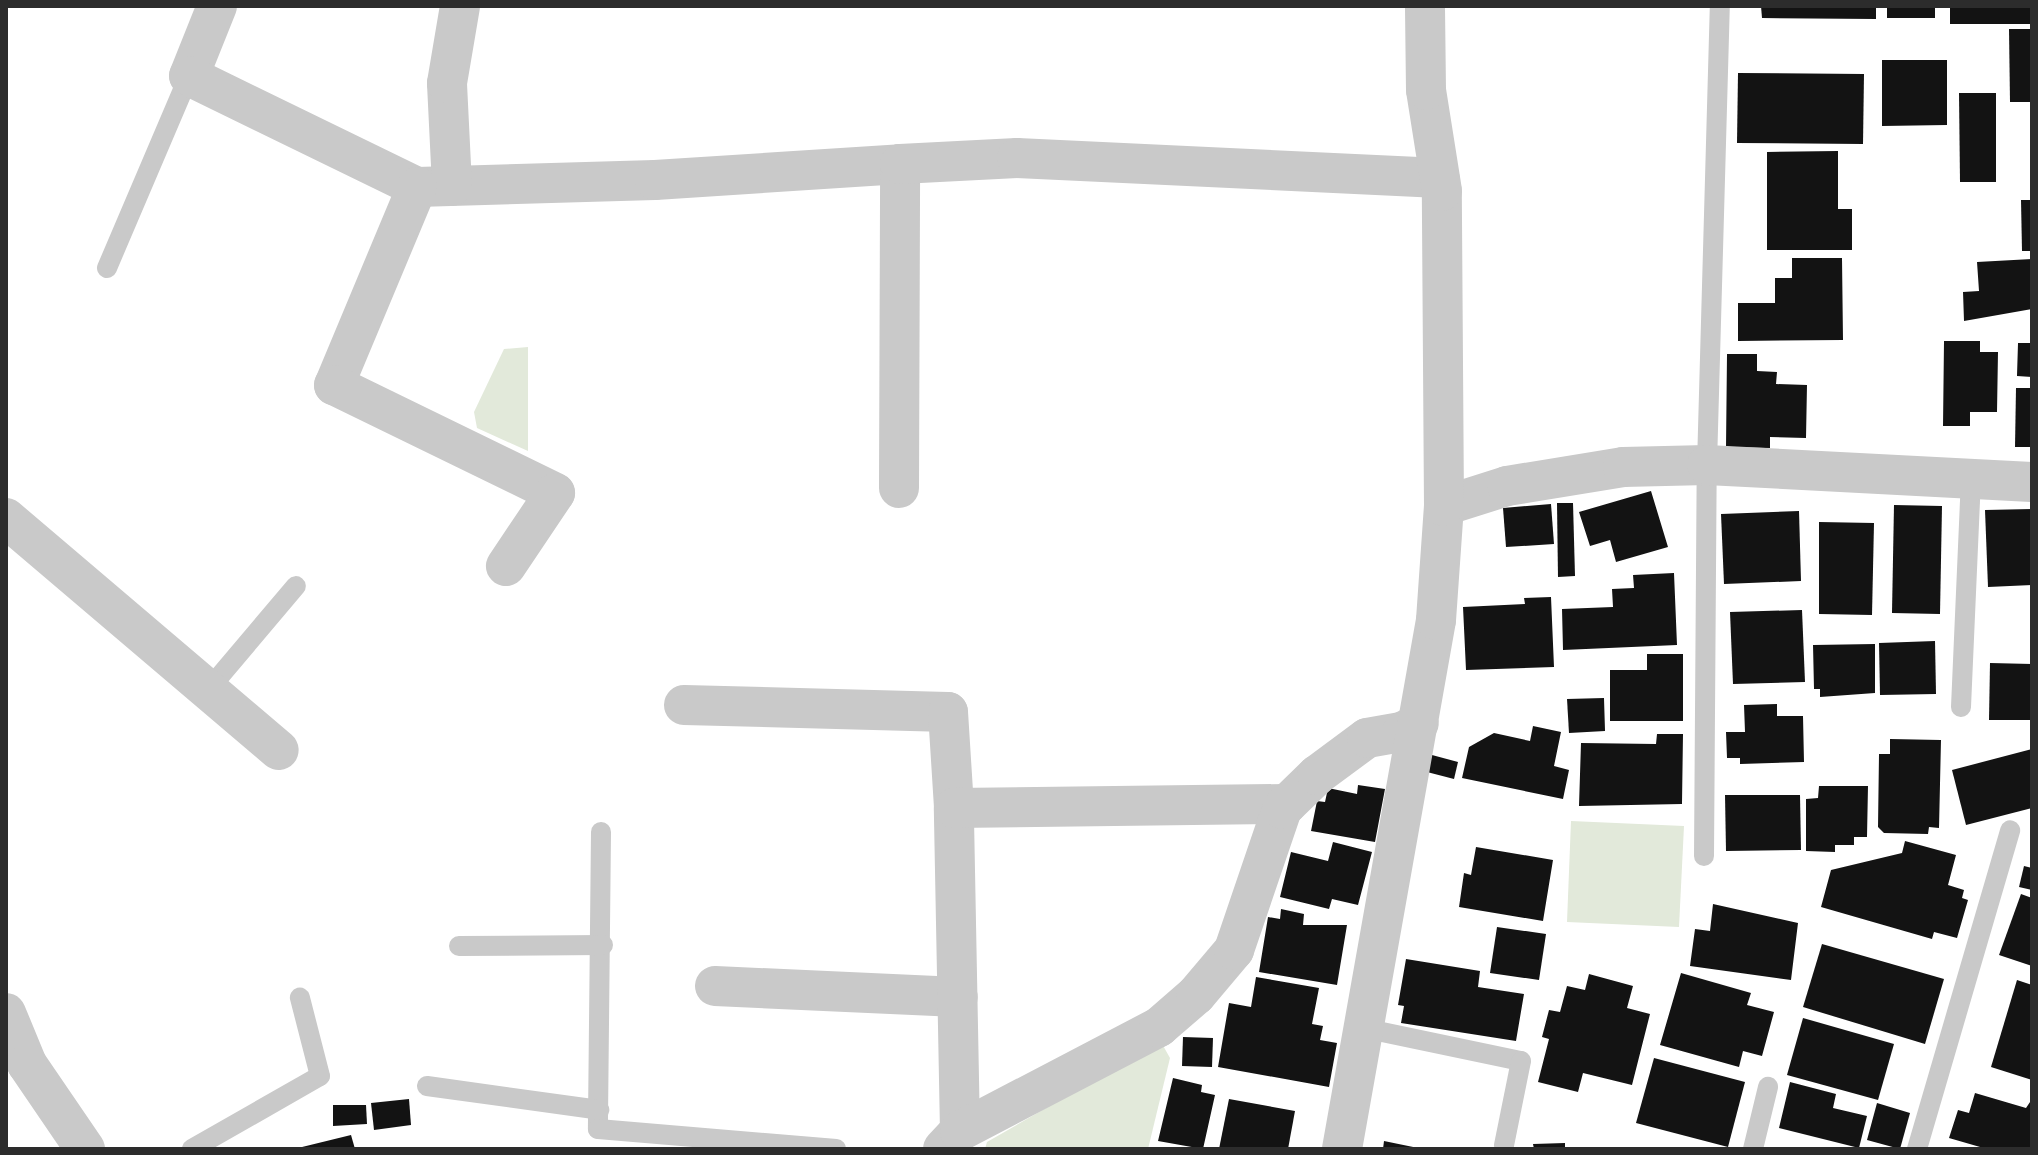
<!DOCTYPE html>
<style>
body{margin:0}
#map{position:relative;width:2038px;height:1155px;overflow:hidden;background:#fff;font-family:"Nunito Sans",sans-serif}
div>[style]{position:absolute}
.green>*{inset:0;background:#e2e9da}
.building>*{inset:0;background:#131313}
.service>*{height:20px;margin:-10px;padding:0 10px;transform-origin:10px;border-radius:10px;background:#c9c9c9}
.minor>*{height:40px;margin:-20px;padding:0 20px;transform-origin:20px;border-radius:20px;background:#c9c9c9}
span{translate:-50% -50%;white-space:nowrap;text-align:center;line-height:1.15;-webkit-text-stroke:8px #fff;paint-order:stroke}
.frame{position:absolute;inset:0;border:8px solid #2c2c2c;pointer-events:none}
</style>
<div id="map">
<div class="green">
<div style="clip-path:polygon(528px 347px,528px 451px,477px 428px,474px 412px,504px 349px)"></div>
<div style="clip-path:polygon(1571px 821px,1684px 826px,1679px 927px,1567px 922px)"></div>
<div style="clip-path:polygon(1161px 1042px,1170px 1058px,1148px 1149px,985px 1149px,987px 1142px)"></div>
</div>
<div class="building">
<div style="clip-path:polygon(1761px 6px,1876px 6px,1876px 19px,1762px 18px)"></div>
<div style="clip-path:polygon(1887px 6px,1935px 6px,1935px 18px,1887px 18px)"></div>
<div style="clip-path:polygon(1950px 6px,2032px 6px,2032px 24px,1950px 24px)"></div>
<div style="clip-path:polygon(2009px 29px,2032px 29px,2032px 102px,2010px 102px)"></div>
<div style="clip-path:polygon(1882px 60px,1947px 60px,1947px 125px,1882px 126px)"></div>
<div style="clip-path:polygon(1738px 73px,1864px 74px,1863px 144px,1737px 143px)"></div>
<div style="clip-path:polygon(1959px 93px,1996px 93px,1996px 182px,1960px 182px)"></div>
<div style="clip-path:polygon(1838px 151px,1838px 209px,1852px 209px,1852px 250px,1767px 250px,1767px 152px)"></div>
<div style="clip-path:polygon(2021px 200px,2032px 200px,2032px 251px,2022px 251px)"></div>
<div style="clip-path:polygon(1792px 258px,1842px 258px,1843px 340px,1738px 341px,1738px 303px,1775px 303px,1775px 278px,1792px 278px)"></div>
<div style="clip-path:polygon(2032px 259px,2032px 309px,1964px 321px,1963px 292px,1979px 291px,1977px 262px)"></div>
<div style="clip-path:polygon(1944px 341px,1980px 341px,1980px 352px,1998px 352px,1997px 412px,1970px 412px,1970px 426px,1943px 426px)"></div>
<div style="clip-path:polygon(2018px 343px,2032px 343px,2032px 377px,2017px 376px)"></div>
<div style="clip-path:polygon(1727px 354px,1757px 354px,1757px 371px,1777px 372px,1776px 384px,1807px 385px,1806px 438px,1770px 437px,1770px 448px,1726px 447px)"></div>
<div style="clip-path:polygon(2016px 388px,2032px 388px,2032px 447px,2015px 447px)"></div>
<div style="clip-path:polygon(1651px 491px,1668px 547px,1616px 562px,1610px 540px,1590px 546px,1579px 512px)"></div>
<div style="clip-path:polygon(1557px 503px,1573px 503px,1575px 576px,1558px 577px)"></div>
<div style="clip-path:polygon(1551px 504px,1554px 544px,1506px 547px,1503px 508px)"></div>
<div style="clip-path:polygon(1894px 505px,1942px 506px,1940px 614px,1892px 613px)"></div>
<div style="clip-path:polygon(2032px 509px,2032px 585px,1988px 587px,1985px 510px)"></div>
<div style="clip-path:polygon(1799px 511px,1801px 581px,1724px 584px,1721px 514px)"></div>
<div style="clip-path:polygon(1819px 522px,1874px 523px,1872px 615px,1819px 614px)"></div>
<div style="clip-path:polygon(1674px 573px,1677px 645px,1563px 650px,1562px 609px,1613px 607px,1612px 589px,1634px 588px,1633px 575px)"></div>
<div style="clip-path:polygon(1551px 597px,1554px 667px,1466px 670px,1463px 607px,1525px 604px,1524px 598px)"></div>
<div style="clip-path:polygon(1802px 610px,1805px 682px,1733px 684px,1730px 612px)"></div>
<div style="clip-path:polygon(1935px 641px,1936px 694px,1880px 695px,1879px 643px)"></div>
<div style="clip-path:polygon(1875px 644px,1875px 693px,1820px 697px,1820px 689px,1814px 689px,1813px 645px)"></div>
<div style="clip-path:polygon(1647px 654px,1683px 654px,1683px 721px,1610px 721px,1610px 670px,1647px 670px)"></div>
<div style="clip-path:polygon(1990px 663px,2032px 664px,2032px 720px,1989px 720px)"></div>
<div style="clip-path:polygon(1604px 698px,1605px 731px,1569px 733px,1567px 699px)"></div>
<div style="clip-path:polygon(1777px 704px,1777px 716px,1803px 716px,1804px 762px,1740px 764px,1740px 758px,1727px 758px,1726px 732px,1745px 732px,1744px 705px)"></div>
<div style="clip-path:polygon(1533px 726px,1561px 732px,1554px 766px,1569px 770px,1563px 799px,1462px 778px,1469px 747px,1494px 733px,1530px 741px)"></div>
<div style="clip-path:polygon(1657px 734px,1683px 734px,1682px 804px,1579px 806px,1581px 743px,1656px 744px)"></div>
<div style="clip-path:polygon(1890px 739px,1941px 740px,1939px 828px,1929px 827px,1928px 834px,1884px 833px,1878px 827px,1879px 754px,1890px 754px)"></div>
<div style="clip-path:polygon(2032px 749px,2032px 808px,1966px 825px,1952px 770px)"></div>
<div style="clip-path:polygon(1432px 755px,1458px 762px,1454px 779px,1427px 772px)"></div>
<div style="clip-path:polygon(1358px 785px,1385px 789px,1375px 842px,1311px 831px,1317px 801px,1325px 802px,1328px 788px,1357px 794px)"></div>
<div style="clip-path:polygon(1819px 786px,1868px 786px,1867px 837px,1854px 837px,1854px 845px,1835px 845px,1835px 852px,1806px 851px,1806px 799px,1818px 798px)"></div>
<div style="clip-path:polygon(1725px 795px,1800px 795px,1801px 850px,1726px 851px)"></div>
<div style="clip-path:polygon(1905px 841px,1956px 855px,1948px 885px,1964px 890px,1962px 898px,1968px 900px,1957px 938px,1934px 932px,1932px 939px,1821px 907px,1831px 870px,1902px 853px)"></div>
<div style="clip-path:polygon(1333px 842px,1372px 852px,1358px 905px,1332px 899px,1329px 909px,1280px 897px,1291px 852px,1328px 861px)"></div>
<div style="clip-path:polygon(1476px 847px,1553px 860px,1543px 921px,1459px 907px,1464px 873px,1471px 875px)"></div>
<div style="clip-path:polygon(2024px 866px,2032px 868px,2032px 890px,2019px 887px)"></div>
<div style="clip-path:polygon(2021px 894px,2032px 898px,2032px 966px,1999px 955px)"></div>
<div style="clip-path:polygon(1713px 904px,1798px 923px,1791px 980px,1690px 966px,1695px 929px,1710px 931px)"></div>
<div style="clip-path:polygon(1281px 909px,1304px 914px,1303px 925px,1347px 925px,1337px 985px,1259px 972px,1268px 917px,1280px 919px)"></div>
<div style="clip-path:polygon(1497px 927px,1546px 934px,1539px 980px,1490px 973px)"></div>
<div style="clip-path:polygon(1822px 944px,1944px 979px,1925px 1044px,1803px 1007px)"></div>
<div style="clip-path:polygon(1406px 959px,1480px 971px,1478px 987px,1524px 994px,1516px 1041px,1401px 1023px,1404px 1006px,1398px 1005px)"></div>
<div style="clip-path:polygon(1681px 973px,1751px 993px,1747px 1005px,1774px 1012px,1762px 1056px,1743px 1051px,1739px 1067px,1660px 1045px)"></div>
<div style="clip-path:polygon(1589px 974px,1633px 986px,1627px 1008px,1650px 1014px,1632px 1085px,1583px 1073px,1578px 1092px,1538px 1082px,1549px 1039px,1542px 1037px,1549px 1010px,1560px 1012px,1567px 986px,1585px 990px)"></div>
<div style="clip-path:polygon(1256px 977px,1319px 988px,1312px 1024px,1323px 1026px,1320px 1040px,1337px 1043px,1329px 1087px,1218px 1067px,1229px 1003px,1251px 1007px)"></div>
<div style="clip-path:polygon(2017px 980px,2032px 985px,2032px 1080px,1991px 1067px)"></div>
<div style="clip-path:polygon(1803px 1018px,1894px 1044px,1878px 1100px,1787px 1075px)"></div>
<div style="clip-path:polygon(1183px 1037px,1213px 1038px,1212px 1067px,1182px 1066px)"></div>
<div style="clip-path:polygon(1654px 1058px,1745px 1082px,1728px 1147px,1636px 1123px)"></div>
<div style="clip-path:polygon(1173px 1078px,1202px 1085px,1201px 1092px,1215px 1095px,1203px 1149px,1158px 1141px)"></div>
<div style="clip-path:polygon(1790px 1082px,1836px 1094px,1833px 1108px,1867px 1116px,1859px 1148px,1779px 1128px)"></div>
<div style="clip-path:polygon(1975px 1093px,2026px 1108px,2032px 1099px,2032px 1149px,1987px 1149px,1949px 1138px,1958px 1110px,1969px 1113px)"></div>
<div style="clip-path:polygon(409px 1099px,411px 1125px,374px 1130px,371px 1103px)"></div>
<div style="clip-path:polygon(1229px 1099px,1295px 1111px,1288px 1149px,1219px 1149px)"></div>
<div style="clip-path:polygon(1877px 1103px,1910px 1113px,1900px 1149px,1867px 1140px)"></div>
<div style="clip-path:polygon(333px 1105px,366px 1105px,367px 1124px,333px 1126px)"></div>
<div style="clip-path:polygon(351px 1135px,355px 1149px,298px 1149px,298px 1148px)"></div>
<div style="clip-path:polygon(1384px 1141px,1418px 1148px,1418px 1149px,1383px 1149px)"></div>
<div style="clip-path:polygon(1565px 1143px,1565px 1149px,1534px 1149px,1533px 1144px)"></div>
</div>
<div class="service">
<div style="left:107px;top:268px;width:209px;rotate:-66.9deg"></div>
<div style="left:208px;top:690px;width:136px;rotate:-49.8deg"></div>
<div style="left:1961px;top:707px;width:228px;rotate:-87.5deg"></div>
<div style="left:601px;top:832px;width:297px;rotate:90.6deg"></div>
<div style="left:598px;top:1129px;width:239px;rotate:4.8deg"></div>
<div style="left:1704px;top:856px;width:391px;rotate:-89.6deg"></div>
<div style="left:1707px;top:465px;width:459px;rotate:-88.4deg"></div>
<div style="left:459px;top:946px;width:144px;rotate:-0.4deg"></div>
<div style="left:1363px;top:1028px;width:161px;rotate:11.8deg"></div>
<div style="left:1521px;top:1061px;width:86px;rotate:101.4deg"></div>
<div style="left:427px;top:1086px;width:174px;rotate:7.9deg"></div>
<div style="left:192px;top:1149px;width:147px;rotate:-29.7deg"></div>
<div style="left:320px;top:1076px;width:81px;rotate:-104.4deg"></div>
<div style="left:1753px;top:1149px;width:64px;rotate:-76.4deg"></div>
<div style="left:1917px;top:1149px;width:332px;rotate:-73.7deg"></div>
</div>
<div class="minor">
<div style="left:217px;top:6px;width:75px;rotate:111.8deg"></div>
<div style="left:189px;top:76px;width:254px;rotate:26deg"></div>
<div style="left:417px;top:187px;width:238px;rotate:-1.7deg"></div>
<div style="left:655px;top:180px;width:246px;rotate:-3.7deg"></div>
<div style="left:452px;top:186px;width:103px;rotate:-92.8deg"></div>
<div style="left:447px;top:83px;width:78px;rotate:-80.4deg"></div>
<div style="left:417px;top:187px;width:215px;rotate:112.7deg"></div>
<div style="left:334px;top:385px;width:246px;rotate:26deg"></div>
<div style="left:555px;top:493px;width:88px;rotate:123.9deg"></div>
<div style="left:899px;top:488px;width:324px;rotate:-89.8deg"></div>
<div style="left:900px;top:164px;width:117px;rotate:-2.9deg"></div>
<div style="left:1017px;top:158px;width:423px;rotate:2.7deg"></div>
<div style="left:1444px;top:506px;width:66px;rotate:-17.6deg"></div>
<div style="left:1507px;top:486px;width:118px;rotate:-9.3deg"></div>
<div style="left:1623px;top:467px;width:84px;rotate:-1.4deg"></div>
<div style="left:1707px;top:465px;width:325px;rotate:3deg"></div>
<div style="left:6px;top:518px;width:358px;rotate:40.4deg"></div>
<div style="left:684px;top:705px;width:264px;rotate:1.5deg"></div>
<div style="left:948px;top:712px;width:96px;rotate:86.4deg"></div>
<div style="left:715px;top:986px;width:243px;rotate:2.6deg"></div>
<div style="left:6px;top:1013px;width:55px;rotate:67.6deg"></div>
<div style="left:27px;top:1064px;width:103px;rotate:55.7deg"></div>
<div style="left:960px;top:1131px;width:323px;rotate:-91.1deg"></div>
<div style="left:954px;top:808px;width:333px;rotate:-0.7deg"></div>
<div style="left:943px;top:1149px;width:25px;rotate:-47deg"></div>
<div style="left:960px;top:1131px;width:225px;rotate:-27.6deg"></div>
<div style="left:1159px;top:1027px;width:49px;rotate:-40.9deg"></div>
<div style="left:1196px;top:995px;width:59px;rotate:-49.8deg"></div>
<div style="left:1234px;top:950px;width:149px;rotate:-71.2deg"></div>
<div style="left:1282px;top:809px;width:49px;rotate:-44.2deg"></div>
<div style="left:1317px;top:775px;width:62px;rotate:-36.5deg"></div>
<div style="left:1367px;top:738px;width:36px;rotate:-10deg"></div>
<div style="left:1402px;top:732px;width:19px;rotate:-28deg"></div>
<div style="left:1342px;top:1149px;width:537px;rotate:-79.92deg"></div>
<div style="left:1436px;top:620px;width:114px;rotate:-86deg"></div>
<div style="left:1444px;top:506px;width:315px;rotate:-90.4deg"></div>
<div style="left:1442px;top:191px;width:102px;rotate:-99deg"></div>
<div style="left:1426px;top:90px;width:84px;rotate:-90.7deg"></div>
</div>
<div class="frame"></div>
</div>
